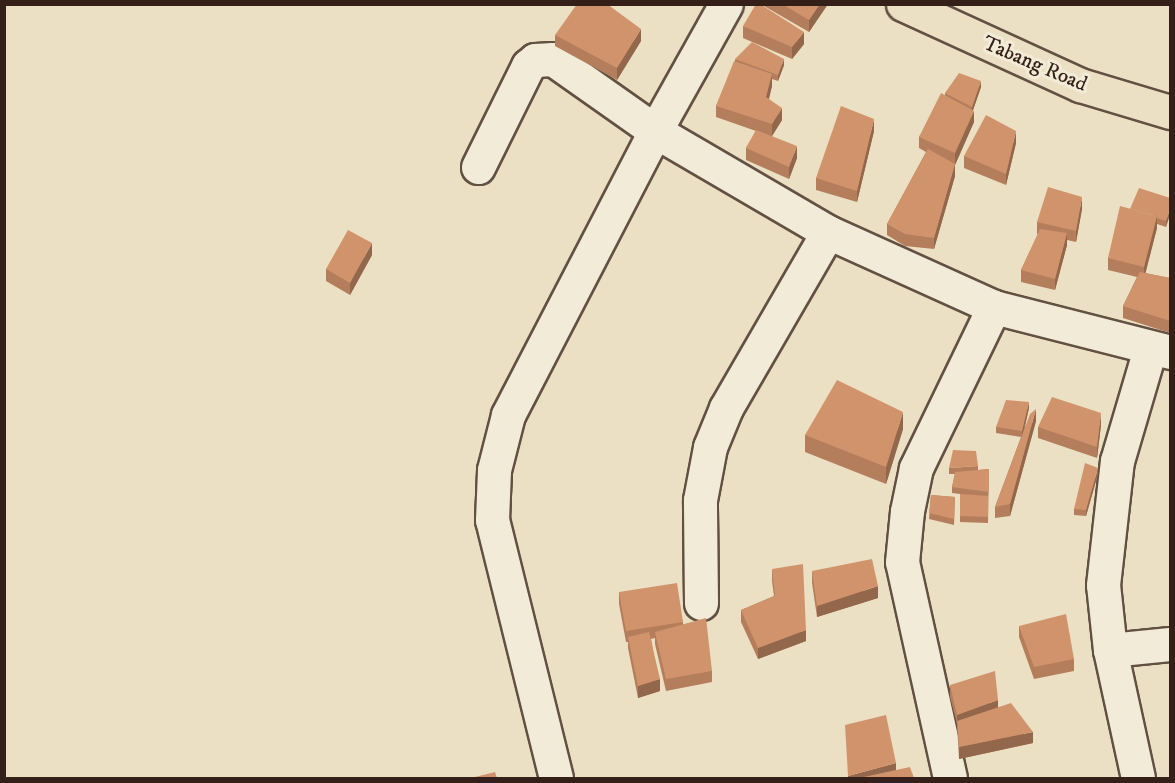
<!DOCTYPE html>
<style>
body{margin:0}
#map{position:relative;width:1175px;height:783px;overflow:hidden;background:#ebe0c3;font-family:"IM FELL DW Pica",serif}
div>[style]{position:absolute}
.roads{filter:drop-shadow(2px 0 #625043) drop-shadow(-2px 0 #625043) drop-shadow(0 2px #625043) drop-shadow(0 -2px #625043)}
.minor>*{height:33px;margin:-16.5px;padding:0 16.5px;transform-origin:16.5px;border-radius:16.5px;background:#f2ebd8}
.major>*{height:33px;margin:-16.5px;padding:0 16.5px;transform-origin:16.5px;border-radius:16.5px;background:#ebe0c3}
.wall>*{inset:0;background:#b47e5d}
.shaded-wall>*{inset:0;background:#92674c}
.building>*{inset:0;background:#d1936c}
span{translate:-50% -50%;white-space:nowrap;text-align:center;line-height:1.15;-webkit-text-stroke:6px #f2ebd8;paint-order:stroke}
.street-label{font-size:21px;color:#342018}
.frame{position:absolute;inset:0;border:6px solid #342018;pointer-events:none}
</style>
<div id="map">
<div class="roads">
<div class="minor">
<div style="left:478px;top:167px;width:113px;rotate:-63.7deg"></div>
<div style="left:528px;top:66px;width:9px;rotate:-41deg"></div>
<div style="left:535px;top:60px;width:18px;rotate:-3deg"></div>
<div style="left:553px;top:59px;width:125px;rotate:35.2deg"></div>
<div style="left:655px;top:131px;width:200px;rotate:30.3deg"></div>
<div style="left:828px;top:232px;width:182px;rotate:24.3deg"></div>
<div style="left:994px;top:307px;width:182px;rotate:14.3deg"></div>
<div style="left:701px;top:603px;width:103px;rotate:-90.6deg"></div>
<div style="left:700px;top:500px;width:54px;rotate:-79.3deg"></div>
<div style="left:710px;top:447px;width:42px;rotate:-67.7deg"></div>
<div style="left:726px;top:408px;width:203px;rotate:-59.9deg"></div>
<div style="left:1110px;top:650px;width:60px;rotate:-5.7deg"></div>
<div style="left:556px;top:778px;width:266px;rotate:-103.9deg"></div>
<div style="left:492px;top:520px;width:50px;rotate:-87.7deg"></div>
<div style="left:494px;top:470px;width:57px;rotate:-75.7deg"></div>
<div style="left:508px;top:415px;width:320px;rotate:-62.6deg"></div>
<div style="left:655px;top:131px;width:145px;rotate:-60.8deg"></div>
<div style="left:950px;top:778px;width:221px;rotate:-102.5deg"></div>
<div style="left:902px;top:562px;width:51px;rotate:-84.4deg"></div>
<div style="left:907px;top:511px;width:44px;rotate:-78.2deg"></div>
<div style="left:916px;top:468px;width:179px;rotate:-64.2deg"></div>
<div style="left:1138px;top:778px;width:131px;rotate:-102.3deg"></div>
<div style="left:1110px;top:650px;width:65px;rotate:-96.1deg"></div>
<div style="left:1103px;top:585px;width:125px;rotate:-83.6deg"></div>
<div style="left:1117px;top:461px;width:117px;rotate:-73.6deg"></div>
</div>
<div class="major">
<div style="left:903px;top:4px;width:195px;rotate:24.6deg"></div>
<div style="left:1080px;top:85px;width:94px;rotate:16.7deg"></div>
</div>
</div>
<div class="wall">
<div style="clip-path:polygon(764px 4px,828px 4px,809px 32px,764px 6px)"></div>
<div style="clip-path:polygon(743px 26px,804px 44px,792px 59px,743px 38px)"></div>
<div style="clip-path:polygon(555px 35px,641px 41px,617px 80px,555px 46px)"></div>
<div style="clip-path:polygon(735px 59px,784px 65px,778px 81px,772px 79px,772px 86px,769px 99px,782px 120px,772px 136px,797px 158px,789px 179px,746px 160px,746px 148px,756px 131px,716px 117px,716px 106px,735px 61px)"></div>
<div style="clip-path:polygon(981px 87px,973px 110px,974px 122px,955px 165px,955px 176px,934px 249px,905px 246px,887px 235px,887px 224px,926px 152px,919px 148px,919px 137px,945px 95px,945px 93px)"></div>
<div style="clip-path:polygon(874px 131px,857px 202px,816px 190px,816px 178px)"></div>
<div style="clip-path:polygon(1016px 143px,1006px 185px,964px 168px,964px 156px)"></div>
<div style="clip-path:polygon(1170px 198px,1166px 227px,1157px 224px,1157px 228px,1145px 273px,1170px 278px,1170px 333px,1123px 318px,1123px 306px,1137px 277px,1108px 270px,1108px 258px)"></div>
<div style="clip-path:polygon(1082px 209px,1076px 242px,1067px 240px,1067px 245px,1055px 290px,1021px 282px,1021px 270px,1038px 234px,1037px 234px,1037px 222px)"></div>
<div style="clip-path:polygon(372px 255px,350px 295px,326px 281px,326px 269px)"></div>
<div style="clip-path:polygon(1029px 408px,1025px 427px,1036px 421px,1010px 516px,995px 518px,995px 507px,1021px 437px,996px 433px,996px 427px)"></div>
<div style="clip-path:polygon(1101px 425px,1097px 458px,1038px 438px,1038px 427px)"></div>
<div style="clip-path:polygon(903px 429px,886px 484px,805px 452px,805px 435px)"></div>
<div style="clip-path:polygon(978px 466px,978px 470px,989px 469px,988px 523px,960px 522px,960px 494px,952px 493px,952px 487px,955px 474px,949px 474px,949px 468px)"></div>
<div style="clip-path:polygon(1098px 474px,1086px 516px,1074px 515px,1074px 509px)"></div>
<div style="clip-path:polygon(931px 495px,955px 497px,954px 525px,929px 519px)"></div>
<div style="clip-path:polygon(772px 569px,806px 641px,758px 659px,741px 622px,741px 610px,774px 596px,772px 581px)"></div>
<div style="clip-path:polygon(812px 571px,878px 598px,817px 617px,812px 583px)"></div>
<div style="clip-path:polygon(619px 592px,683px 622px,683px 624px,712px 671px,712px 682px,666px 691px,655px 644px,655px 638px,651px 639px,660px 691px,638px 698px,628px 648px,628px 642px,626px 642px,619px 604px)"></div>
<div style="clip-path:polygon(1019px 626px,1074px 659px,1074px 671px,1034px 679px,1019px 637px)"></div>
<div style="clip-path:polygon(950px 685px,998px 707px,1033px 743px,959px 759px,957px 724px,950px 697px)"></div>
</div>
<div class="shaded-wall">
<div style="clip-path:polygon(820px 4px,828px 4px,809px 32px,809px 20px)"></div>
<div style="clip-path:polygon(641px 29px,641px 41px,617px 80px,617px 68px)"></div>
<div style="clip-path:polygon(804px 32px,804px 44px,792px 59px,792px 47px)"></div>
<div style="clip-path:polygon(784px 59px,784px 65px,778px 81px,778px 75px)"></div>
<div style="clip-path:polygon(772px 74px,772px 86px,766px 109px,766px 97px)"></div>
<div style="clip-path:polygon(981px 81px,981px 87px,972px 113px,972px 107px)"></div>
<div style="clip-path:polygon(782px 108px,782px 120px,772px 136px,772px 124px)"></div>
<div style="clip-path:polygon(974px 111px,974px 122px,955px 165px,955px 153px)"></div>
<div style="clip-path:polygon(874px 119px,874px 131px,857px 202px,857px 191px)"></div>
<div style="clip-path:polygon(1016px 131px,1016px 143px,1006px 185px,1006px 174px)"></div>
<div style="clip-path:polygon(797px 146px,797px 158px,789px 179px,789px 167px)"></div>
<div style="clip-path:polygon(955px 164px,955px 176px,934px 249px,934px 238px)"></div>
<div style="clip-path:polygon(1082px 197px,1082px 209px,1076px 242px,1076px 231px)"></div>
<div style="clip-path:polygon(1170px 209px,1170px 215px,1166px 227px,1166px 221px)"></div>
<div style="clip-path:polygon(1157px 216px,1157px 228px,1144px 279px,1144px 267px)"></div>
<div style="clip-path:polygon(1067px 233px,1067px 245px,1055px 290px,1055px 279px)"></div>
<div style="clip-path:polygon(372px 243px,372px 255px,350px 295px,350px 283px)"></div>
<div style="clip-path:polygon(1029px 402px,1029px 408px,1022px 437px,1022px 431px)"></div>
<div style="clip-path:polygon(1036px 409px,1036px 421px,1010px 516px,1010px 504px)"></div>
<div style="clip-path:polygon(903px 412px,903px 429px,886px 484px,886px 467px)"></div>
<div style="clip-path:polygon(1101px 413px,1101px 425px,1097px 458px,1097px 447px)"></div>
<div style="clip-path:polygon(1098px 468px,1098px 474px,1086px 516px,1086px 510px)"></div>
<div style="clip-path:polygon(878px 586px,878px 598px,817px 617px,817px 606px)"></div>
<div style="clip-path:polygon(806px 630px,806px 641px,758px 659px,758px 648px)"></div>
<div style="clip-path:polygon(660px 679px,660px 691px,638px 698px,638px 686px)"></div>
<div style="clip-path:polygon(998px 700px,998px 712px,957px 727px,957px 715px)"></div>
<div style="clip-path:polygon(1033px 732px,1033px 743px,959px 759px,959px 747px)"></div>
<div style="clip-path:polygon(896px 763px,896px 775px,882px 778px,848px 778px,848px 776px)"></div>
</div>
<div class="building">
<div style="clip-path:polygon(577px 4px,607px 4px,641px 29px,617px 68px,555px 35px)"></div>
<div style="clip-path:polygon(756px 4px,760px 4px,804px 32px,792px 47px,743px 26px)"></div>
<div style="clip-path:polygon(782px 4px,820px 4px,809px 20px)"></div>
<div style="clip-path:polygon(752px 42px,784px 59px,778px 75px,735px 59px)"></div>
<div style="clip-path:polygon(734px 61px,772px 74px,766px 97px,782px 108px,772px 124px,716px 106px)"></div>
<div style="clip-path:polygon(959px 73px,981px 81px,972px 107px,945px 93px)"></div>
<div style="clip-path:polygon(941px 93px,974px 111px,955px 153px,919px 137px)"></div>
<div style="clip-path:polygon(841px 106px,874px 119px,857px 191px,816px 178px)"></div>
<div style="clip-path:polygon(986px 115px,1016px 131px,1006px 174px,964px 156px)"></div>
<div style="clip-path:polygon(756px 130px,797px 146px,789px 167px,746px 148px)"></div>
<div style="clip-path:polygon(928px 149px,955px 164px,934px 238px,905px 234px,887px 224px)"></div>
<div style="clip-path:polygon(1048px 187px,1082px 197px,1076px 231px,1037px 222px)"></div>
<div style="clip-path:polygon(1139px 188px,1170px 198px,1170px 209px,1166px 221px,1157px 218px,1157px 216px,1130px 209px)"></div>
<div style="clip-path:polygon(1120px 206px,1157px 216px,1144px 267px,1108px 258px)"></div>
<div style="clip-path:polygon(1040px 229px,1067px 233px,1055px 279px,1021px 270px)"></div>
<div style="clip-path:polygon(348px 230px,372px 243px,350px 283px,326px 269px)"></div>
<div style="clip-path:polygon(1140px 272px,1170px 278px,1170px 321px,1123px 306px)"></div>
<div style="clip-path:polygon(837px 380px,903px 412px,886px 467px,805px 435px)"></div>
<div style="clip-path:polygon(1052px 397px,1101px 413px,1097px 447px,1038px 427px)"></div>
<div style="clip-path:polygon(1006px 400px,1029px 402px,1022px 431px,996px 427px)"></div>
<div style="clip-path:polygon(1036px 409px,1010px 504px,995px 507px,1030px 414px)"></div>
<div style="clip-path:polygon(953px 450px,976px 451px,978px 466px,949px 468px)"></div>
<div style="clip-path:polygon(1085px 463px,1098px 468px,1086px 510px,1074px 509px)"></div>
<div style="clip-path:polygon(989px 469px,989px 492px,952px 487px,955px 472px)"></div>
<div style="clip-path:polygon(960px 494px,988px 496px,988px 517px,960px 516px)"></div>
<div style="clip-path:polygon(931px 495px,955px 497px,954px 519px,929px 513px)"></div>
<div style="clip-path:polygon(872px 559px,878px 586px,817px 606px,812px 571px)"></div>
<div style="clip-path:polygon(803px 564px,806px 630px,758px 648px,741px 610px,775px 596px,772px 569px)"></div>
<div style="clip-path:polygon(677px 583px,683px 622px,626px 631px,619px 592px)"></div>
<div style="clip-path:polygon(1066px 614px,1074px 659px,1034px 667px,1019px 626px)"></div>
<div style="clip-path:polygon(706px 618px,712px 671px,666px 679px,655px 632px)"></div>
<div style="clip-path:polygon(649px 632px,660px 679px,638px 686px,628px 637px)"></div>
<div style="clip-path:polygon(995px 671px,998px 700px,957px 715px,950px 685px)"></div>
<div style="clip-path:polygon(1011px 703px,1033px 732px,959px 747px,957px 721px)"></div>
<div style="clip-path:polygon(886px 715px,896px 763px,848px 776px,845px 725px)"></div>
<div style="clip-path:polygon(910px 767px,914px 778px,859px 778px)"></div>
<div style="clip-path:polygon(495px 772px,497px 778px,471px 778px)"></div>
</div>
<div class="street-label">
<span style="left:1035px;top:64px;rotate:23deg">Tabang Road</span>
</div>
<div class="frame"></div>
</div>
